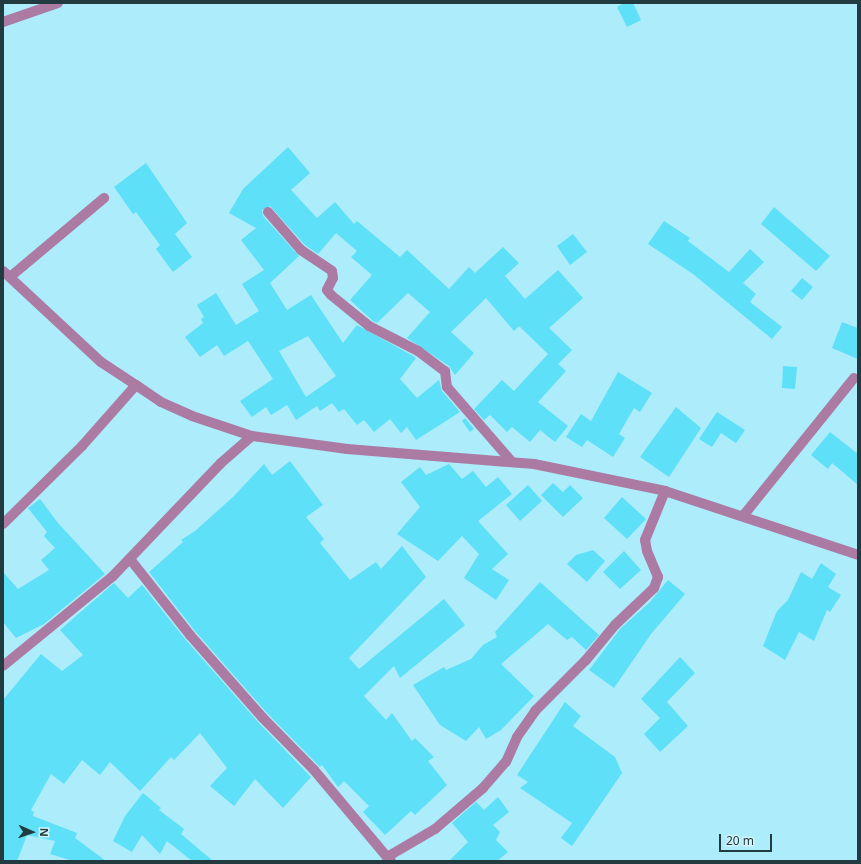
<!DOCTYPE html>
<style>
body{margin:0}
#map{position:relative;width:861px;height:864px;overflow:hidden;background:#adecfa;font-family:"Noto Sans",sans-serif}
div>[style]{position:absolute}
.building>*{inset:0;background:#5de0f8}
.minor>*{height:10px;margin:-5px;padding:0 5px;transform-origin:5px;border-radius:5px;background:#ab7ba3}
span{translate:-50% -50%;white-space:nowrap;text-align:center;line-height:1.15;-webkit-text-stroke:4px #d0f5fd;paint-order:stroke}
.frame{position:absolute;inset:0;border:4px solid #223b41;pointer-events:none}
.north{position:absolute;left:12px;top:812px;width:40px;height:40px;-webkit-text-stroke:3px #d0f5fd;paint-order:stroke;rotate:92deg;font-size:11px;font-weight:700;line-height:16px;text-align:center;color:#223b41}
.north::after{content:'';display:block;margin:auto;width:14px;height:18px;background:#223b41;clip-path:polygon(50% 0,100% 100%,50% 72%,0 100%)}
.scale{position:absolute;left:719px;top:834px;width:53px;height:18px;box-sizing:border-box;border:2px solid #223b41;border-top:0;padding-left:5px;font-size:12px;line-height:14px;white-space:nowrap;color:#223b41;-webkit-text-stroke:3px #d0f5fd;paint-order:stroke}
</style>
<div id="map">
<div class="building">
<div style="clip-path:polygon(624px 3px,633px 3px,641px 20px,627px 27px,617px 7px)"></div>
<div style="clip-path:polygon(evenodd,288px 147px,310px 173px,291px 190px,317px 218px,335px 202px,354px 224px,357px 221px,400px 257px,407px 250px,449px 289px,469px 267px,475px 273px,503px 247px,519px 263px,505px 276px,525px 299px,558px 270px,583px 298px,549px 328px,572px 350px,558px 364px,566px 371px,538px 402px,568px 426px,555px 442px,540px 430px,530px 442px,512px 427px,507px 432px,490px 415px,484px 420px,474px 409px,502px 380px,514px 391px,548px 354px,519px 326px,514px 331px,486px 298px,451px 332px,474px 353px,455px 375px,449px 366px,407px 338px,430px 312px,408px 293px,377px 323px,373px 321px,350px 300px,372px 275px,351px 257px,357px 251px,336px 233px,318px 254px,305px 245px,270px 206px,262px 210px,263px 216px,299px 256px,270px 283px,287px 310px,311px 295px,343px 343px,357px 325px,415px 357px,416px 358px,400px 379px,417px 398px,439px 380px,442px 391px,460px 412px,416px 440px,407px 427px,401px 433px,390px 419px,374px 432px,364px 420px,357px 425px,344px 409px,339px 412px,332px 403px,320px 411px,317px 406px,296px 420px,287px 405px,271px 415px,266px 407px,252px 417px,240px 401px,273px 379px,248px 341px,224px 356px,217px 345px,200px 357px,185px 337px,203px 323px,201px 319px,204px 317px,197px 305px,216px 293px,236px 325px,259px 311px,242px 284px,264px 270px,241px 240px,256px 228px,229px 213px,243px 189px,288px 147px,308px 336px,336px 376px,306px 397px,279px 351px,308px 336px)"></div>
<div style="clip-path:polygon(146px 163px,187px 223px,175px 234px,192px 257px,173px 272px,156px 249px,160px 245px,136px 212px,133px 214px,114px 187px)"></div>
<div style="clip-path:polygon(774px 207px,830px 256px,816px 271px,761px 224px)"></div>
<div style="clip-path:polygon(664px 221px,690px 238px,688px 241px,729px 272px,750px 249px,764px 262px,743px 283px,756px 294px,750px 302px,782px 327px,772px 339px,693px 274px,648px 244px)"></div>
<div style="clip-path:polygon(573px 234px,587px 252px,570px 265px,557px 246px)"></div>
<div style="clip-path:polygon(802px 278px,813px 287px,802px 300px,791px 291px)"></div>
<div style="clip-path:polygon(842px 322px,858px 328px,858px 359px,832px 348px)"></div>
<div style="clip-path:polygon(783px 366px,797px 367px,795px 389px,782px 388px)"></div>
<div style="clip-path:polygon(618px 372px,652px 393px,640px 412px,634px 408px,619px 434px,625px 438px,613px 457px,587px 440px,582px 447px,566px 437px,581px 414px,591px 421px)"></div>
<div style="clip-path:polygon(676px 407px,701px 428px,669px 477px,640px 457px)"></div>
<div style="clip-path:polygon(717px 412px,745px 430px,736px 443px,721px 433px,712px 447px,699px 439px)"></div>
<div style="clip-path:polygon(465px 418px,474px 429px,470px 432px,462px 421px)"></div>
<div style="clip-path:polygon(830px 432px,858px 454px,858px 485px,832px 463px,828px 469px,811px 455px)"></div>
<div style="clip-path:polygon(290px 461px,323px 505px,306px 517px,324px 539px,320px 543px,350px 580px,376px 562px,381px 569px,402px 546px,426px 577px,349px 658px,359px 669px,444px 599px,465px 625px,400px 678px,394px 666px,364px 696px,386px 720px,392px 713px,412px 741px,415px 738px,434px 757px,428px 761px,447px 785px,415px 815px,411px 811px,385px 835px,363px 812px,369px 806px,344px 781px,338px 787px,322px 765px,320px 767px,267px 713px,195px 631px,149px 572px,183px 542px,181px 540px,195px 531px,233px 497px,264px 464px,272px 475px)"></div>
<div style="clip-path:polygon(449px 464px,462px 479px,473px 471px,486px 487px,498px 477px,512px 494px,478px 521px,508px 554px,492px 569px,509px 580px,496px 600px,464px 578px,479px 554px,462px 536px,438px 561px,397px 534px,420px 507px,401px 482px,420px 467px,426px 475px)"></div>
<div style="clip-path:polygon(553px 483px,563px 492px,570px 485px,583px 498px,563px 517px,541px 495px)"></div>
<div style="clip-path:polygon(528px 485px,542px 501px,520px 521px,506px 505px)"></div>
<div style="clip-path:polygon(622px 497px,646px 519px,627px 539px,604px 518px)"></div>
<div style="clip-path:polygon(40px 499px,58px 523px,105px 574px,44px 624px,16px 638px,3px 622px,3px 572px,18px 589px,49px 570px,41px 560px,55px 548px,44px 536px,47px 532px,28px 508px)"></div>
<div style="clip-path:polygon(593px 550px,605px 561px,587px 582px,567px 564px,576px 555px)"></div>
<div style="clip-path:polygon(624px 551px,641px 570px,620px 589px,603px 572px)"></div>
<div style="clip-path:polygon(821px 563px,836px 574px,828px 587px,841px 595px,830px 612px,827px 610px,814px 641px,799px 632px,785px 660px,763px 646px,777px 611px,788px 600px,801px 572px,812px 579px)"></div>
<div style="clip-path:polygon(668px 580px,685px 594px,651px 634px,614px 688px,589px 670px,620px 629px,650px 602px)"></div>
<div style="clip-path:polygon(540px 582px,599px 635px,586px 650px,572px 637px,567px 640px,548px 624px,501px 664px,534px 696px,501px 730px,486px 739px,479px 727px,466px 741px,440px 725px,413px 685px,444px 667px,446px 670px,471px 659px,483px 645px,497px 637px,495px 632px)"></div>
<div style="clip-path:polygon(114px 583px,128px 598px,142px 585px,185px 639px,257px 721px,311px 777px,283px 808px,255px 779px,234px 806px,210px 786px,227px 768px,200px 733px,174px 760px,171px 757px,140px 791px,110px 762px,100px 775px,82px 760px,64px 784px,51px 774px,31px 810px,34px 812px,33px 816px,77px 833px,75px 838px,106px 861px,73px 861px,50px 854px,55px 841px,27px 835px,17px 861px,3px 861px,3px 700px,41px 654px,62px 671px,83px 655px,60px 630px)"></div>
<div style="clip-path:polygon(680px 657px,695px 673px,667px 702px,688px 726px,660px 752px,644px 734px,660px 718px,641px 699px)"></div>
<div style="clip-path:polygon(565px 702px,581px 716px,573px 726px,615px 757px,622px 773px,572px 846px,561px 838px,572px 823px,520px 788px,528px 782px,517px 775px)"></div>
<div style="clip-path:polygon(143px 793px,161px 808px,159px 810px,184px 829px,181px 834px,213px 861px,192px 861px,167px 841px,160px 854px,142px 835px,132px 852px,113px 841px,125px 816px)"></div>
<div style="clip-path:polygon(498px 797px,509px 812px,493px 825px,500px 832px,496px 840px,508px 852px,497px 861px,449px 861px,468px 842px,452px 823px,476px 802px,484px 810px)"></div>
</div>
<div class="minor">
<div style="left:3px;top:22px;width:58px;rotate:-19.1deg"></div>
<div style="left:268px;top:212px;width:50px;rotate:49deg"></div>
<div style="left:301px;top:250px;width:37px;rotate:34deg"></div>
<div style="left:332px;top:271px;width:7px;rotate:82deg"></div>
<div style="left:333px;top:278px;width:13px;rotate:117deg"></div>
<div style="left:327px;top:290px;width:6px;rotate:51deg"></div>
<div style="left:331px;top:295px;width:49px;rotate:39.2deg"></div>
<div style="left:369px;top:326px;width:55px;rotate:27deg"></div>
<div style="left:418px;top:351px;width:34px;rotate:37deg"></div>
<div style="left:445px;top:371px;width:16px;rotate:83deg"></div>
<div style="left:447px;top:387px;width:99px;rotate:49.1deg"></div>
<div style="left:3px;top:271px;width:134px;rotate:42.9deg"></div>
<div style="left:101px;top:362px;width:42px;rotate:33.3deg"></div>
<div style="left:136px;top:385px;width:30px;rotate:34deg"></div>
<div style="left:161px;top:402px;width:34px;rotate:24deg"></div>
<div style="left:192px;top:416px;width:63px;rotate:18.4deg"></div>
<div style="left:252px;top:436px;width:96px;rotate:7.8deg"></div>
<div style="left:347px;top:449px;width:188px;rotate:4.6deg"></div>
<div style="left:534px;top:464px;width:134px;rotate:11.6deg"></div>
<div style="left:665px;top:491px;width:203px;rotate:18.3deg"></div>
<div style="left:10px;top:277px;width:123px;rotate:-40deg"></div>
<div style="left:743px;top:516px;width:177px;rotate:-51.2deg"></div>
<div style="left:3px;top:524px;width:111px;rotate:-44.6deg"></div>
<div style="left:82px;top:446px;width:81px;rotate:-48.5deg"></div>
<div style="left:130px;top:559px;width:97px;rotate:51.7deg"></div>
<div style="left:190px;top:635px;width:109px;rotate:48.7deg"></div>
<div style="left:262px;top:717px;width:74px;rotate:45.5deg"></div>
<div style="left:314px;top:770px;width:114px;rotate:50deg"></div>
<div style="left:3px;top:666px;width:142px;rotate:-39.3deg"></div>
<div style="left:113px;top:576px;width:156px;rotate:-46.3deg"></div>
<div style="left:221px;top:463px;width:41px;rotate:-41.1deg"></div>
<div style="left:391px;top:861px;width:6px;rotate:-135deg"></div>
<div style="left:387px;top:857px;width:56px;rotate:-30.3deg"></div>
<div style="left:435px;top:829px;width:63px;rotate:-40.5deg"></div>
<div style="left:483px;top:788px;width:35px;rotate:-49deg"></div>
<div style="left:506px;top:762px;width:27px;rotate:-66deg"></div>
<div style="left:517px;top:737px;width:32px;rotate:-55deg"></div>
<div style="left:535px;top:711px;width:72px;rotate:-45deg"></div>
<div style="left:586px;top:660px;width:45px;rotate:-50.4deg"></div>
<div style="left:615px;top:625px;width:54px;rotate:-43.5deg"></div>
<div style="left:654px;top:588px;width:12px;rotate:-70deg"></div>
<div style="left:658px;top:577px;width:28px;rotate:-113deg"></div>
<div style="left:647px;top:551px;width:11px;rotate:-100deg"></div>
<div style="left:645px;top:540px;width:53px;rotate:-67.8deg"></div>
</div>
<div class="frame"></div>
<div class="north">N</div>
<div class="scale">20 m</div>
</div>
